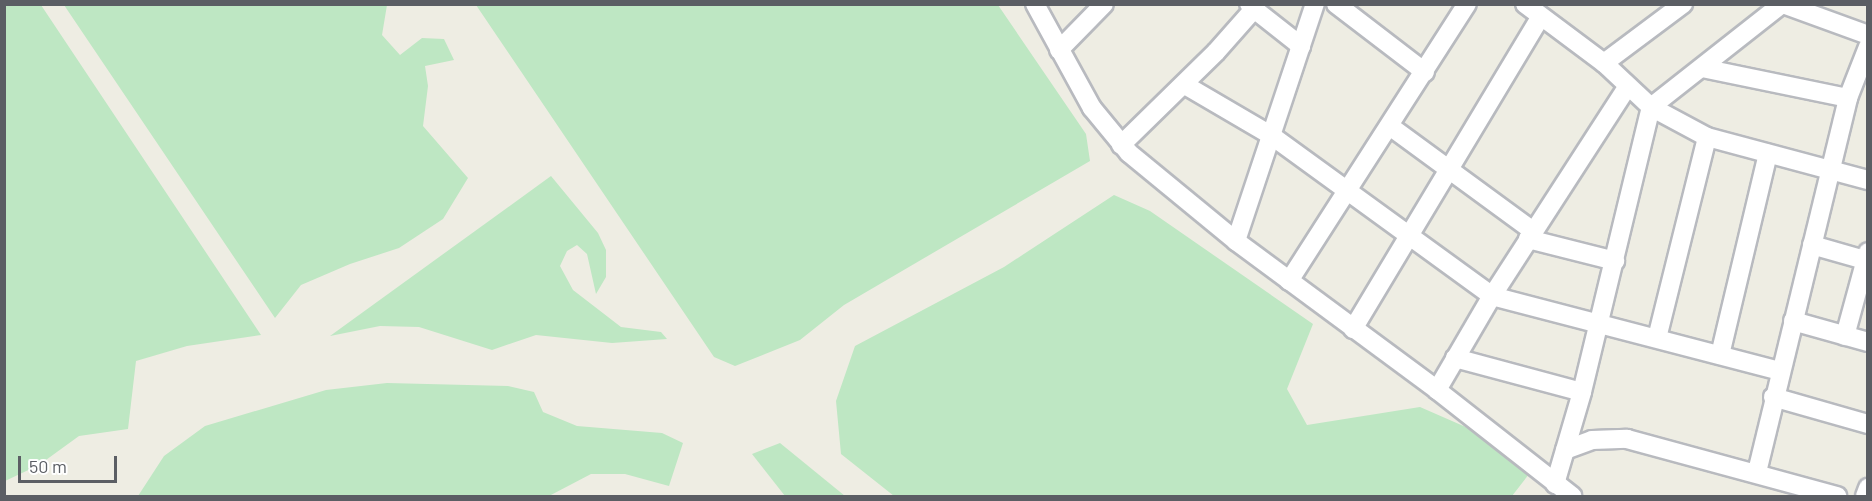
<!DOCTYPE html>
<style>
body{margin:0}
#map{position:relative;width:1872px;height:501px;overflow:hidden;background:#eeede3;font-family:Barlow,sans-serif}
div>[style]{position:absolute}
.green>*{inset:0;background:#bee7c3}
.roads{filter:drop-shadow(2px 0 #b8babf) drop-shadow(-2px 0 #b8babf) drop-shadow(0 2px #b8babf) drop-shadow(0 -2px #b8babf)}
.minor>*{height:18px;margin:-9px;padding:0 9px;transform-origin:9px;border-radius:9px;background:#fff}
span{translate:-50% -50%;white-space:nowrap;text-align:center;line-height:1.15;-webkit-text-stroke:6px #fff;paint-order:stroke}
.frame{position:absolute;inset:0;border:6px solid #5b5e64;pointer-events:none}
.scale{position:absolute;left:18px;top:456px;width:99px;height:27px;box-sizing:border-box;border:3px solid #5b5e64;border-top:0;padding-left:8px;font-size:18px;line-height:21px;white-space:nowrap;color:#5b5e64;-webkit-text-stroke:4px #fff;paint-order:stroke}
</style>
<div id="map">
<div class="green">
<div style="clip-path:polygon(5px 4px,41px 5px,261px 335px,187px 346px,136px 361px,128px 429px,79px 436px,39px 465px,5px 481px)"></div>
<div style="clip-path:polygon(64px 5px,387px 5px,382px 35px,400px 55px,422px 38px,444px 39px,454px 60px,425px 66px,428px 86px,423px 126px,468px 178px,443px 219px,399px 248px,350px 264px,301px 285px,275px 318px)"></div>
<div style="clip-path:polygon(476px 5px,998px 5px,1086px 134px,1090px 161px,844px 305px,800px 340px,735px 366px,714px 357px)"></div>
<div style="clip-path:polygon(551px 176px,598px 233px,606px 250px,606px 277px,596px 294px,587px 254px,577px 245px,567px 251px,560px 266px,573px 290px,621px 327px,661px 332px,667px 339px,612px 343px,536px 335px,492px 350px,419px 327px,380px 326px,330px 336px)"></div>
<div style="clip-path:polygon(1114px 195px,1150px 211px,1313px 324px,1287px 389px,1307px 425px,1420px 407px,1468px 428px,1529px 474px,1512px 496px,894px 496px,841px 454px,836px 401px,855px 346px,1004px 267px)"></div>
<div style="clip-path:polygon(387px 383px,508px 386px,534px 392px,543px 412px,577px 426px,662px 433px,683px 443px,669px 486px,625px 474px,591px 474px,549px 496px,138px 496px,164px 456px,205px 426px,326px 390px)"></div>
<div style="clip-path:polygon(780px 443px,845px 496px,785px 496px,752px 454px)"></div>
</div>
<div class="roads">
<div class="minor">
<div style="left:1035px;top:4px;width:119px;rotate:61.3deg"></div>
<div style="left:1092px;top:108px;width:58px;rotate:50.6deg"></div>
<div style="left:1129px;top:153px;width:139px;rotate:39.4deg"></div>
<div style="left:1236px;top:241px;width:250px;rotate:36.5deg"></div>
<div style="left:1437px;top:390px;width:172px;rotate:38.1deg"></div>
<div style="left:1336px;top:4px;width:112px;rotate:37.4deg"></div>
<div style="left:1525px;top:4px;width:99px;rotate:36.8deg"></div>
<div style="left:1604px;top:63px;width:64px;rotate:43.1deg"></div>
<div style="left:1651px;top:107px;width:64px;rotate:28.2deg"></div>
<div style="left:1707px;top:137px;width:167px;rotate:15deg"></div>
<div style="left:1783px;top:4px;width:90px;rotate:20deg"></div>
<div style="left:1254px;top:9px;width:60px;rotate:38.2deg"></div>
<div style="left:1059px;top:50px;width:64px;rotate:-45.6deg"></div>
<div style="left:1604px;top:63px;width:99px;rotate:-36.8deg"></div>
<div style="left:1702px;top:68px;width:149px;rotate:11.6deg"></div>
<div style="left:1848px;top:98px;width:55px;rotate:-68.6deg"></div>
<div style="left:1185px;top:85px;width:101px;rotate:30.4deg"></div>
<div style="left:1272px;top:136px;width:272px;rotate:36deg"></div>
<div style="left:1492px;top:296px;width:297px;rotate:14.6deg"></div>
<div style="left:1391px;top:127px;width:176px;rotate:36.2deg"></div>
<div style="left:1121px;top:145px;width:133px;rotate:-44.4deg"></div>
<div style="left:1216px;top:52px;width:57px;rotate:-48.5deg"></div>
<div style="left:1254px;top:9px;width:7px;rotate:-135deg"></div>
<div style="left:1528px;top:239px;width:90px;rotate:14.2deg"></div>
<div style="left:1236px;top:241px;width:250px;rotate:-71.6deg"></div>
<div style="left:1812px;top:245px;width:58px;rotate:15.9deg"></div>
<div style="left:1289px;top:281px;width:329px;rotate:-57.3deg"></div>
<div style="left:1793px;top:321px;width:78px;rotate:15.6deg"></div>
<div style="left:1353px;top:329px;width:363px;rotate:-59deg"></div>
<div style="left:1845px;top:336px;width:87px;rotate:-74.7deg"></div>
<div style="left:1657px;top:338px;width:207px;rotate:-76deg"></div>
<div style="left:1720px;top:355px;width:207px;rotate:-76.6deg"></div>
<div style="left:1455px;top:358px;width:131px;rotate:15deg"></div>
<div style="left:1582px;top:392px;width:293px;rotate:-76.4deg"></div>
<div style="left:1651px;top:107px;width:167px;rotate:-38.2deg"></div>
<div style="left:1437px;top:390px;width:109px;rotate:-59.7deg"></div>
<div style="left:1492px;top:296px;width:250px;rotate:-57.1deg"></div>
<div style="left:1773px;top:397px;width:99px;rotate:15.9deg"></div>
<div style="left:1565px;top:450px;width:29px;rotate:-20deg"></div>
<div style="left:1592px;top:440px;width:35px;rotate:-2deg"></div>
<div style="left:1627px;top:439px;width:218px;rotate:15.2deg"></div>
<div style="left:1757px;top:472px;width:385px;rotate:-76.3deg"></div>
<div style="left:1555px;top:484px;width:96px;rotate:-73.6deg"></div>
<div style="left:1865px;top:496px;width:9px;rotate:-69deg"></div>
</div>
</div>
<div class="frame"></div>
<div class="scale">50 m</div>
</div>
